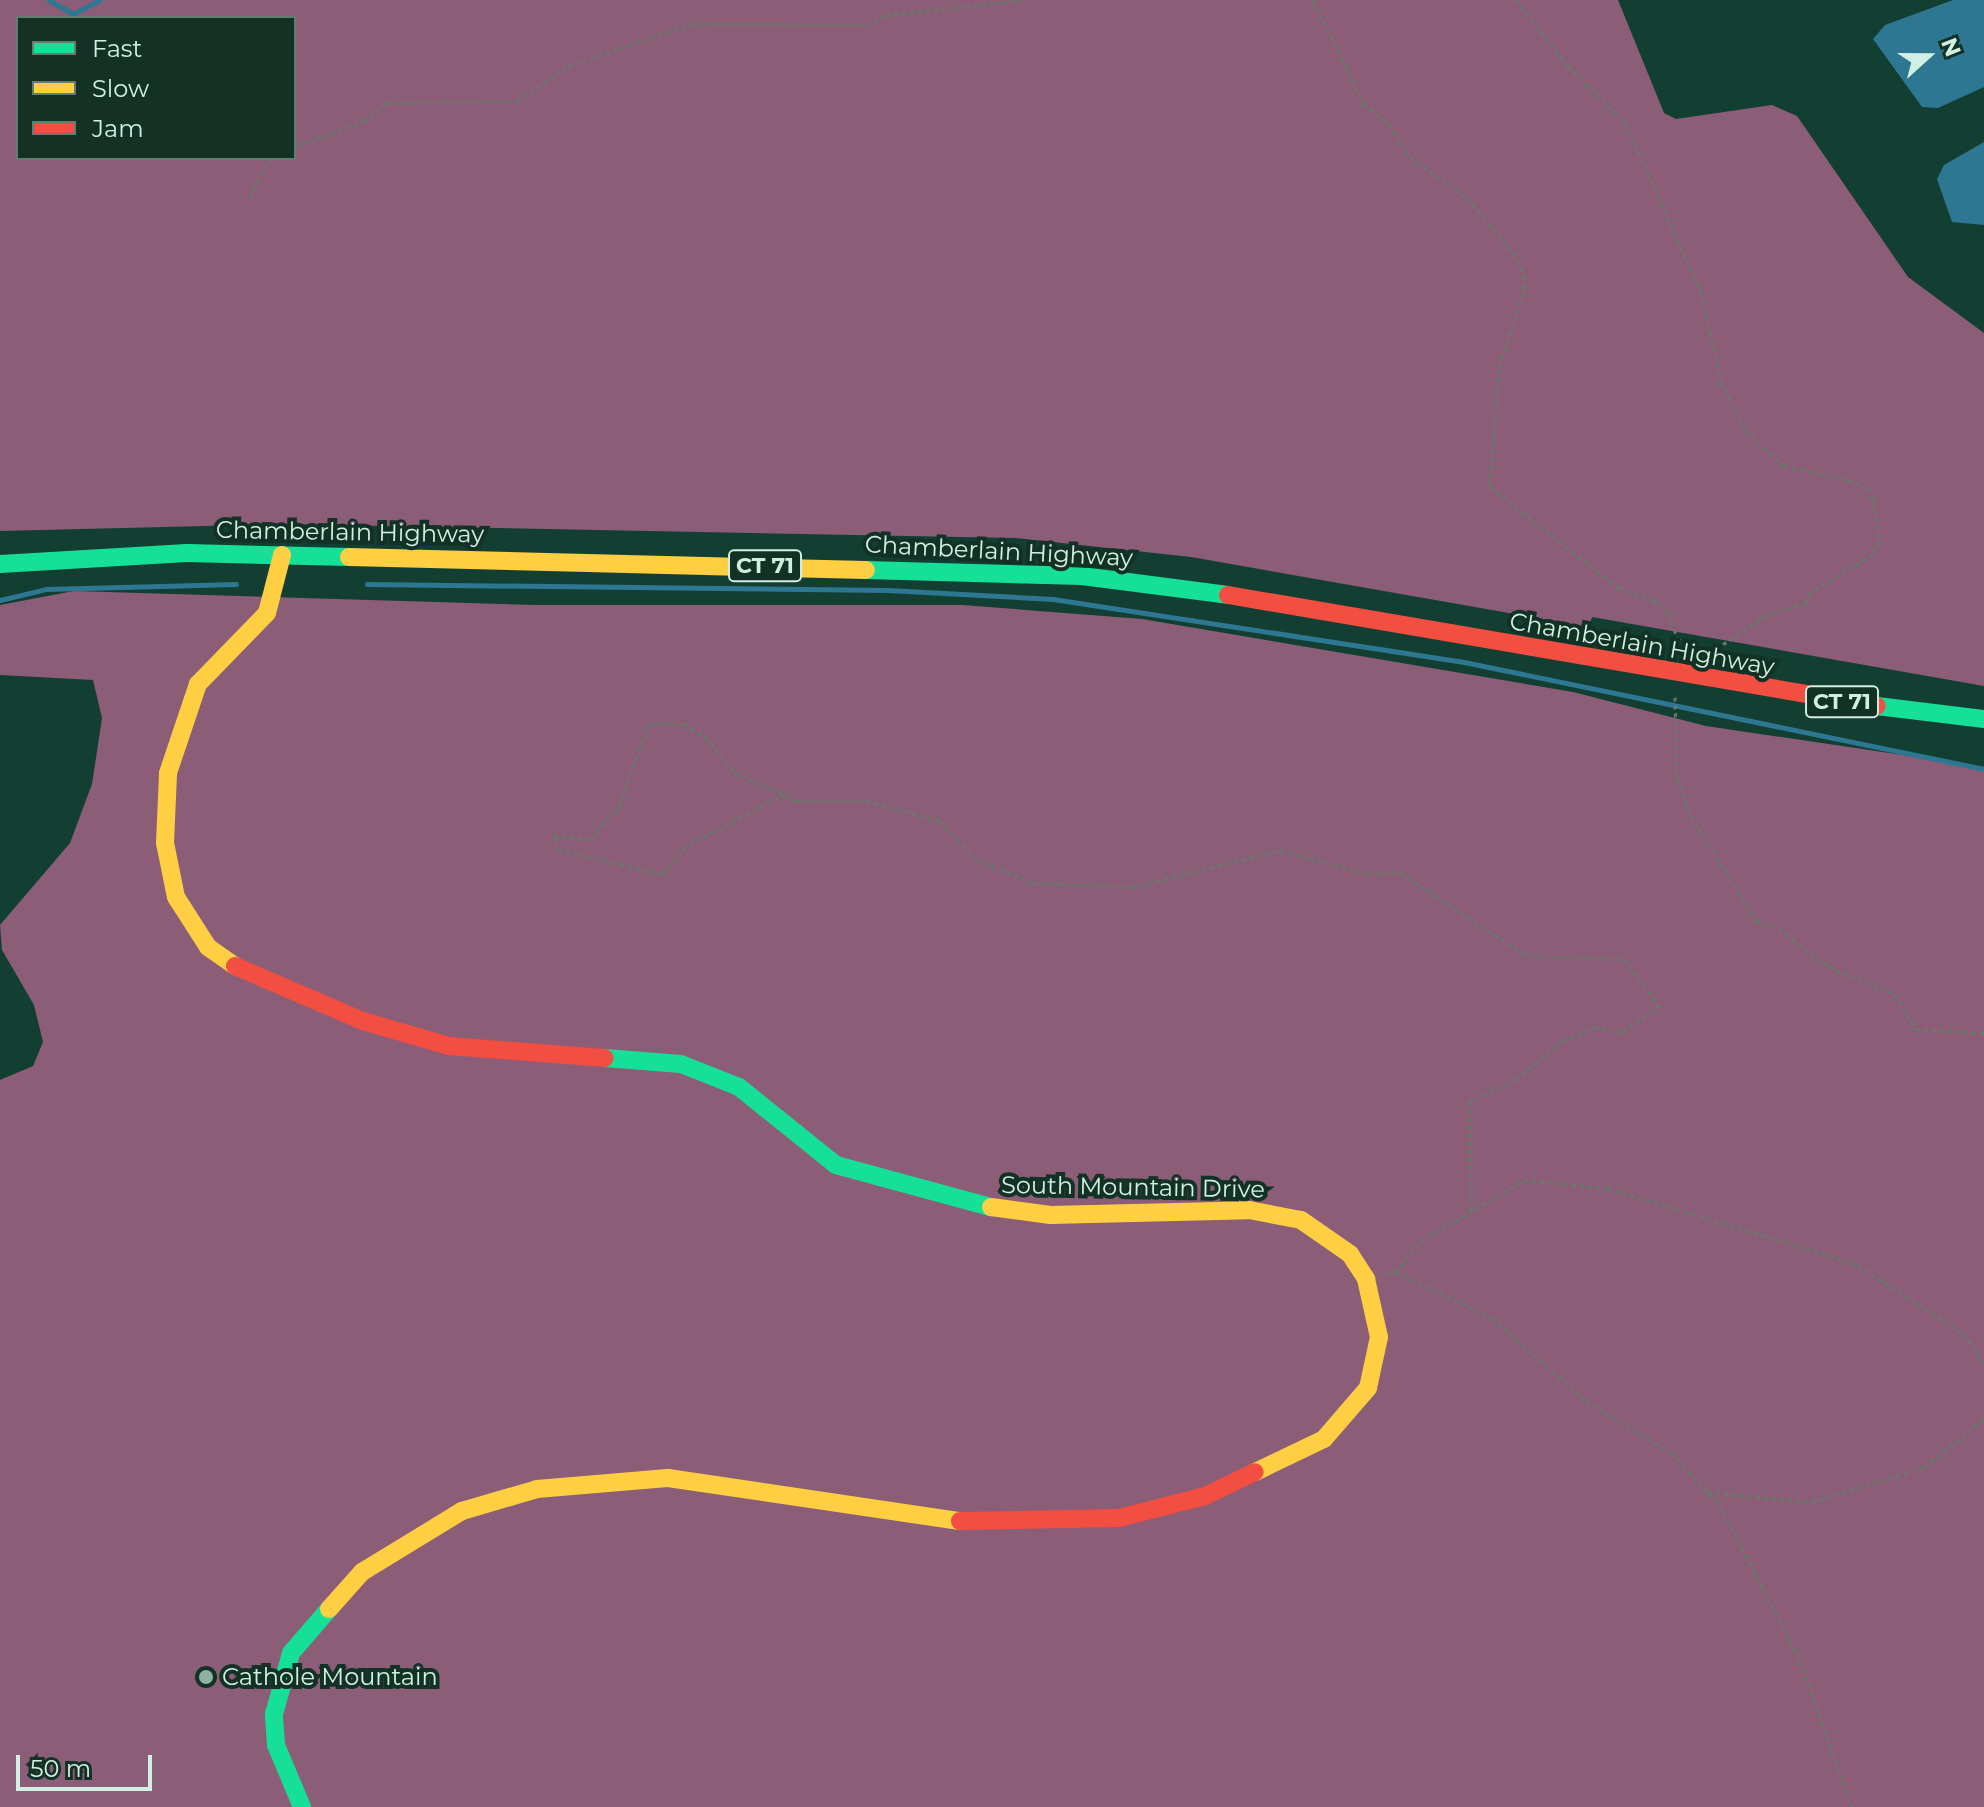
<!DOCTYPE html>
<style>
body{margin:0}
#map{position:relative;width:1984px;height:1807px;overflow:hidden;background:#133f33;font-family:Montserrat,sans-serif}
div>[style]{position:absolute}
.forest>*{inset:0;background:#8b5d77}
.water>*{inset:0;background:#2d7792}
.stream>*{height:5px;margin:-2.5px;padding:0 2.5px;transform-origin:2.5px;border-radius:2.5px;background:#2d7792}
.path>*{height:3px;margin-top:-1.5px;transform-origin:0;background:repeating-linear-gradient(90deg,#6a786b 0 4px,transparent 0 8px)}
.fast>*{height:18px;margin:-9px;padding:0 9px;transform-origin:9px;border-radius:9px;background:#16e098}
.slow>*{height:18px;margin:-9px;padding:0 9px;transform-origin:9px;border-radius:9px;background:#ffcf43}
.jam>*{height:18px;margin:-9px;padding:0 9px;transform-origin:9px;border-radius:9px;background:#f24e42}
.dots>*{width:22px;height:22px;translate:-50% -50%;box-sizing:border-box;border:4px solid #143126;border-radius:50%}
span{translate:-50% -50%;white-space:nowrap;text-align:center;line-height:1.15;-webkit-text-stroke:8px #143126;paint-order:stroke}
.shield-label span{padding:2px 6px;background:#143126;border:2px solid;border-radius:6px;-webkit-text-stroke-width:0}
.shield-label{font-size:22px;color:#cff0e2;font-weight:700}
.street-label{font-size:24px;color:#cff0e2}
.poi-label{font-size:24px;color:#cff0e2}
.left{translate:0 -50%;text-align:left}
.legend{position:absolute;left:16px;top:16px;width:280px;height:144px;box-sizing:border-box;background:#143126;border:2px solid #5f7d71;margin:0;padding:10px 14px;list-style:none;font-size:24px;color:#cff0e2}
.legend li{display:flex;align-items:center;gap:16px;height:40px}
.legend b{width:40px;border:2px solid #5f7d71}
.north{position:absolute;left:1888px;top:16px;width:80px;height:80px;-webkit-text-stroke:6px #143126;paint-order:stroke;rotate:69deg;font-size:22px;font-weight:700;line-height:32px;text-align:center;color:#cff0e2}
.north::after{content:'';display:block;margin:auto;width:28px;height:36px;background:#cff0e2;clip-path:polygon(50% 0,100% 100%,50% 72%,0 100%)}
.scale{position:absolute;left:16px;top:1755px;width:136px;height:36px;box-sizing:border-box;border:4px solid #cff0e2;border-top:0;padding-left:10px;font-size:24px;line-height:28px;white-space:nowrap;color:#cff0e2;-webkit-text-stroke:6px #143126;paint-order:stroke}
</style>
<div id="map">
<div class="forest">
<div style="clip-path:polygon(evenodd,0 0,1618px 0,1664px 113px,1676px 119px,1772px 105px,1797px 116px,1908px 277px,1984px 333px,1984px 686px,1592px 617px,1589px 627px,1191px 557px,1015px 538px,282px 524px,0 531px,0 0,294px 18px,294px 158px,18px 158px,18px 18px,294px 18px)"></div>
<div style="clip-path:polygon(74px 591px,536px 605px,963px 605px,1142px 619px,1573px 692px,1706px 726px,1984px 767px,1984px 1807px,0 1807px,0 1080px,33px 1066px,43px 1042px,34px 1005px,2px 950px,0 925px,70px 843px,92px 784px,102px 718px,93px 680px,0 675px,0 605px)"></div>
</div>
<div class="water">
<div style="clip-path:polygon(1953px 0,1984px 0,1984px 87px,1938px 108px,1922px 107px,1873px 39px,1885px 25px)"></div>
<div style="clip-path:polygon(1984px 142px,1984px 225px,1952px 222px,1937px 179px,1944px 165px)"></div>
</div>
<div class="stream">
<div style="left:49px;top:0;width:28px;rotate:30deg"></div>
<div style="left:73px;top:14px;width:30px;rotate:-28deg"></div>
<div style="left:367px;top:584px;width:521px;rotate:0.66deg"></div>
<div style="left:888px;top:590px;width:165px;rotate:3.1deg"></div>
<div style="left:1053px;top:599px;width:411px;rotate:8.7deg"></div>
<div style="left:1459px;top:661px;width:536px;rotate:11.62deg"></div>
<div style="left:0;top:600px;width:47px;rotate:-13.4deg"></div>
<div style="left:46px;top:589px;width:190px;rotate:-1.5deg"></div>
</div>
<div class="path">
<div style="left:1313px;top:0;width:116px;rotate:63.9deg"></div>
<div style="left:1364px;top:104px;width:32px;rotate:39deg"></div>
<div style="left:1389px;top:124px;width:39px;rotate:58deg"></div>
<div style="left:1410px;top:157px;width:70px;rotate:35.7deg"></div>
<div style="left:1467px;top:198px;width:81px;rotate:50deg"></div>
<div style="left:1519px;top:260px;width:27px;rotate:77deg"></div>
<div style="left:1525px;top:286px;width:87px;rotate:107.4deg"></div>
<div style="left:1499px;top:369px;width:118px;rotate:94.4deg"></div>
<div style="left:1490px;top:487px;width:164px;rotate:38.1deg"></div>
<div style="left:1619px;top:588px;width:36px;rotate:19deg"></div>
<div style="left:1653px;top:600px;width:22px;rotate:39deg"></div>
<div style="left:1670px;top:614px;width:25px;rotate:74deg"></div>
<div style="left:1677px;top:638px;width:32px;rotate:34deg"></div>
<div style="left:1516px;top:0;width:84px;rotate:51.8deg"></div>
<div style="left:1568px;top:66px;width:80px;rotate:44.5deg"></div>
<div style="left:1625px;top:122px;width:187px;rotate:66deg"></div>
<div style="left:1701px;top:293px;width:91px;rotate:77.3deg"></div>
<div style="left:1721px;top:382px;width:55px;rotate:63deg"></div>
<div style="left:1746px;top:431px;width:52px;rotate:42.6deg"></div>
<div style="left:1784px;top:466px;width:66px;rotate:12.3deg"></div>
<div style="left:1848px;top:480px;width:22px;rotate:22deg"></div>
<div style="left:1868px;top:488px;width:14px;rotate:69deg"></div>
<div style="left:1873px;top:501px;width:41px;rotate:80.1deg"></div>
<div style="left:1880px;top:541px;width:15px;rotate:118deg"></div>
<div style="left:1873px;top:554px;width:73px;rotate:148.5deg"></div>
<div style="left:1811px;top:592px;width:12px;rotate:114deg"></div>
<div style="left:1806px;top:603px;width:42px;rotate:163.3deg"></div>
<div style="left:1766px;top:615px;width:73px;rotate:145.7deg"></div>
<div style="left:294px;top:147px;width:75px;rotate:-20.4deg"></div>
<div style="left:364px;top:121px;width:29px;rotate:-38deg"></div>
<div style="left:387px;top:103px;width:130px;rotate:-0.9deg"></div>
<div style="left:517px;top:101px;width:62px;rotate:-34.5deg"></div>
<div style="left:568px;top:66px;width:130px;rotate:-18.9deg"></div>
<div style="left:691px;top:24px;width:176px;rotate:0.3deg"></div>
<div style="left:867px;top:25px;width:21px;rotate:-28deg"></div>
<div style="left:886px;top:15px;width:137px;rotate:-6.3deg"></div>
<div style="left:250px;top:197px;width:43px;rotate:-64deg"></div>
<div style="left:1675px;top:697px;width:81px;rotate:88.6deg"></div>
<div style="left:1677px;top:778px;width:40px;rotate:69.8deg"></div>
<div style="left:1691px;top:816px;width:123px;rotate:58.2deg"></div>
<div style="left:1756px;top:921px;width:24px;rotate:19deg"></div>
<div style="left:1779px;top:929px;width:63px;rotate:37.2deg"></div>
<div style="left:1829px;top:967px;width:71px;rotate:22.2deg"></div>
<div style="left:1895px;top:994px;width:41px;rotate:59deg"></div>
<div style="left:1916px;top:1029px;width:68px;rotate:3.4deg"></div>
<div style="left:785px;top:794px;width:112px;rotate:152.3deg"></div>
<div style="left:686px;top:846px;width:36px;rotate:129deg"></div>
<div style="left:663px;top:874px;width:110px;rotate:-166.8deg"></div>
<div style="left:556px;top:849px;width:13px;rotate:-99deg"></div>
<div style="left:554px;top:836px;width:37px;rotate:5deg"></div>
<div style="left:591px;top:839px;width:45px;rotate:-49.5deg"></div>
<div style="left:620px;top:805px;width:87px;rotate:-70.5deg"></div>
<div style="left:649px;top:723px;width:35px;rotate:2deg"></div>
<div style="left:684px;top:724px;width:26px;rotate:31deg"></div>
<div style="left:706px;top:737px;width:46px;rotate:52.1deg"></div>
<div style="left:734px;top:773px;width:55px;rotate:22.4deg"></div>
<div style="left:785px;top:794px;width:12px;rotate:35deg"></div>
<div style="left:795px;top:801px;width:71px"></div>
<div style="left:866px;top:801px;width:77px;rotate:15.1deg"></div>
<div style="left:940px;top:821px;width:54px;rotate:46.5deg"></div>
<div style="left:977px;top:860px;width:61px;rotate:22.3deg"></div>
<div style="left:1033px;top:883px;width:100px;rotate:2.3deg"></div>
<div style="left:1133px;top:887px;width:152px;rotate:-14.1deg"></div>
<div style="left:1280px;top:850px;width:90px;rotate:15.4deg"></div>
<div style="left:1367px;top:874px;width:34px;rotate:-2deg"></div>
<div style="left:1401px;top:873px;width:151px;rotate:33.4deg"></div>
<div style="left:1527px;top:956px;width:97px;rotate:1.8deg"></div>
<div style="left:1624px;top:959px;width:59px;rotate:53.3deg"></div>
<div style="left:1659px;top:1006px;width:47px;rotate:144.6deg"></div>
<div style="left:1621px;top:1033px;width:26px;rotate:-167deg"></div>
<div style="left:1596px;top:1027px;width:37px;rotate:158deg"></div>
<div style="left:1562px;top:1041px;width:61px;rotate:140.3deg"></div>
<div style="left:1515px;top:1080px;width:51px;rotate:154.4deg"></div>
<div style="left:1469px;top:1102px;width:109px;rotate:88.4deg"></div>
<div style="left:1396px;top:1272px;width:40px;rotate:-51deg"></div>
<div style="left:1421px;top:1241px;width:120px;rotate:-30.6deg"></div>
<div style="left:1524px;top:1180px;width:84px;rotate:5.4deg"></div>
<div style="left:1608px;top:1188px;width:262px;rotate:17.1deg"></div>
<div style="left:1858px;top:1265px;width:126px;rotate:33.1deg"></div>
<div style="left:1964px;top:1334px;width:35px;rotate:55deg"></div>
<div style="left:1385px;top:1274px;width:11px;rotate:-10deg"></div>
<div style="left:1396px;top:1272px;width:106px;rotate:25.6deg"></div>
<div style="left:1492px;top:1318px;width:125px;rotate:41.4deg"></div>
<div style="left:1586px;top:1401px;width:100px;rotate:31.2deg"></div>
<div style="left:1672px;top:1453px;width:71px;rotate:47.3deg"></div>
<div style="left:1720px;top:1505px;width:168px;rotate:62.7deg"></div>
<div style="left:1797px;top:1654px;width:163px;rotate:70.2deg"></div>
<div style="left:1708px;top:1492px;width:104px;rotate:5.5deg"></div>
<div style="left:1812px;top:1502px;width:118px;rotate:-17.2deg"></div>
<div style="left:1925px;top:1467px;width:76px;rotate:-39.1deg"></div>
</div>
<div class="fast">
<div style="left:0;top:564px;width:187px;rotate:-3.4deg"></div>
<div style="left:187px;top:553px;width:162px;rotate:1.4deg"></div>
<div style="left:866px;top:570px;width:216px;rotate:1.6deg"></div>
<div style="left:1082px;top:576px;width:147px;rotate:7.4deg"></div>
<div style="left:1877px;top:706px;width:108px;rotate:6.9deg"></div>
<div style="left:605px;top:1058px;width:76px;rotate:4.5deg"></div>
<div style="left:681px;top:1064px;width:62px;rotate:21.6deg"></div>
<div style="left:739px;top:1087px;width:124px;rotate:38.8deg"></div>
<div style="left:836px;top:1165px;width:161px;rotate:15.2deg"></div>
<div style="left:302px;top:1807px;width:67px;rotate:-112.8deg"></div>
<div style="left:276px;top:1745px;width:31px;rotate:-94deg"></div>
<div style="left:274px;top:1714px;width:63px;rotate:-74.4deg"></div>
<div style="left:291px;top:1653px;width:58px;rotate:-49.2deg"></div>
</div>
<div class="slow">
<div style="left:349px;top:557px;width:517px;rotate:1.44deg"></div>
<div style="left:235px;top:966px;width:33px;rotate:-145deg"></div>
<div style="left:208px;top:947px;width:59px;rotate:-122.6deg"></div>
<div style="left:176px;top:897px;width:55px;rotate:-101.5deg"></div>
<div style="left:165px;top:843px;width:70px;rotate:-87.5deg"></div>
<div style="left:168px;top:773px;width:94px;rotate:-71.4deg"></div>
<div style="left:198px;top:684px;width:99px;rotate:-45.8deg"></div>
<div style="left:267px;top:613px;width:60px;rotate:-75.5deg"></div>
<div style="left:991px;top:1207px;width:60px;rotate:7.7deg"></div>
<div style="left:1050px;top:1215px;width:199px;rotate:-1.4deg"></div>
<div style="left:1249px;top:1210px;width:53px;rotate:10.9deg"></div>
<div style="left:1301px;top:1220px;width:60px;rotate:34.8deg"></div>
<div style="left:1350px;top:1254px;width:30px;rotate:57deg"></div>
<div style="left:1366px;top:1279px;width:59px;rotate:77.4deg"></div>
<div style="left:1379px;top:1337px;width:52px;rotate:102.2deg"></div>
<div style="left:1368px;top:1388px;width:67px;rotate:130.8deg"></div>
<div style="left:1324px;top:1439px;width:76px;rotate:154.4deg"></div>
<div style="left:329px;top:1609px;width:50px;rotate:-48.3deg"></div>
<div style="left:362px;top:1572px;width:117px;rotate:-31.4deg"></div>
<div style="left:462px;top:1511px;width:78px;rotate:-16.3deg"></div>
<div style="left:537px;top:1489px;width:131px;rotate:-4.8deg"></div>
<div style="left:668px;top:1478px;width:295px;rotate:8.4deg"></div>
</div>
<div class="jam">
<div style="left:1228px;top:595px;width:658px;rotate:9.71deg"></div>
<div style="left:235px;top:966px;width:139px;rotate:23.3deg"></div>
<div style="left:363px;top:1021px;width:90px;rotate:16.2deg"></div>
<div style="left:449px;top:1046px;width:156px;rotate:4.4deg"></div>
<div style="left:960px;top:1521px;width:159px;rotate:-1.1deg"></div>
<div style="left:1119px;top:1518px;width:89px;rotate:-14.3deg"></div>
<div style="left:1205px;top:1496px;width:55px;rotate:-25.6deg"></div>
</div>
<div class="dots">
<div style="left:206px;top:1677px;background:#8db2a5"></div>
</div>
<div class="shield-label">
<span style="left:765px;top:566px">CT 71</span>
<span style="left:1842px;top:702px">CT 71</span>
</div>
<div class="street-label">
<span style="left:350px;top:532px;rotate:1deg">Chamberlain Highway</span>
<span style="left:999px;top:551px;rotate:3deg">Chamberlain Highway</span>
<span style="left:1642px;top:644px;rotate:10deg">Chamberlain Highway</span>
<span style="left:1133px;top:1187px;rotate:1deg">South Mountain Drive</span>
</div>
<div class="poi-label">
<span class="left" style="left:222px;top:1677px">Cathole Mountain</span>
</div>
<ul class="legend">
<li><b style="height:10px;background:#16e098"></b>Fast</li>
<li><b style="height:10px;background:#ffcf43"></b>Slow</li>
<li><b style="height:10px;background:#f24e42"></b>Jam</li>
</ul>
<div class="north">N</div>
<div class="scale">50 m</div>
</div>
